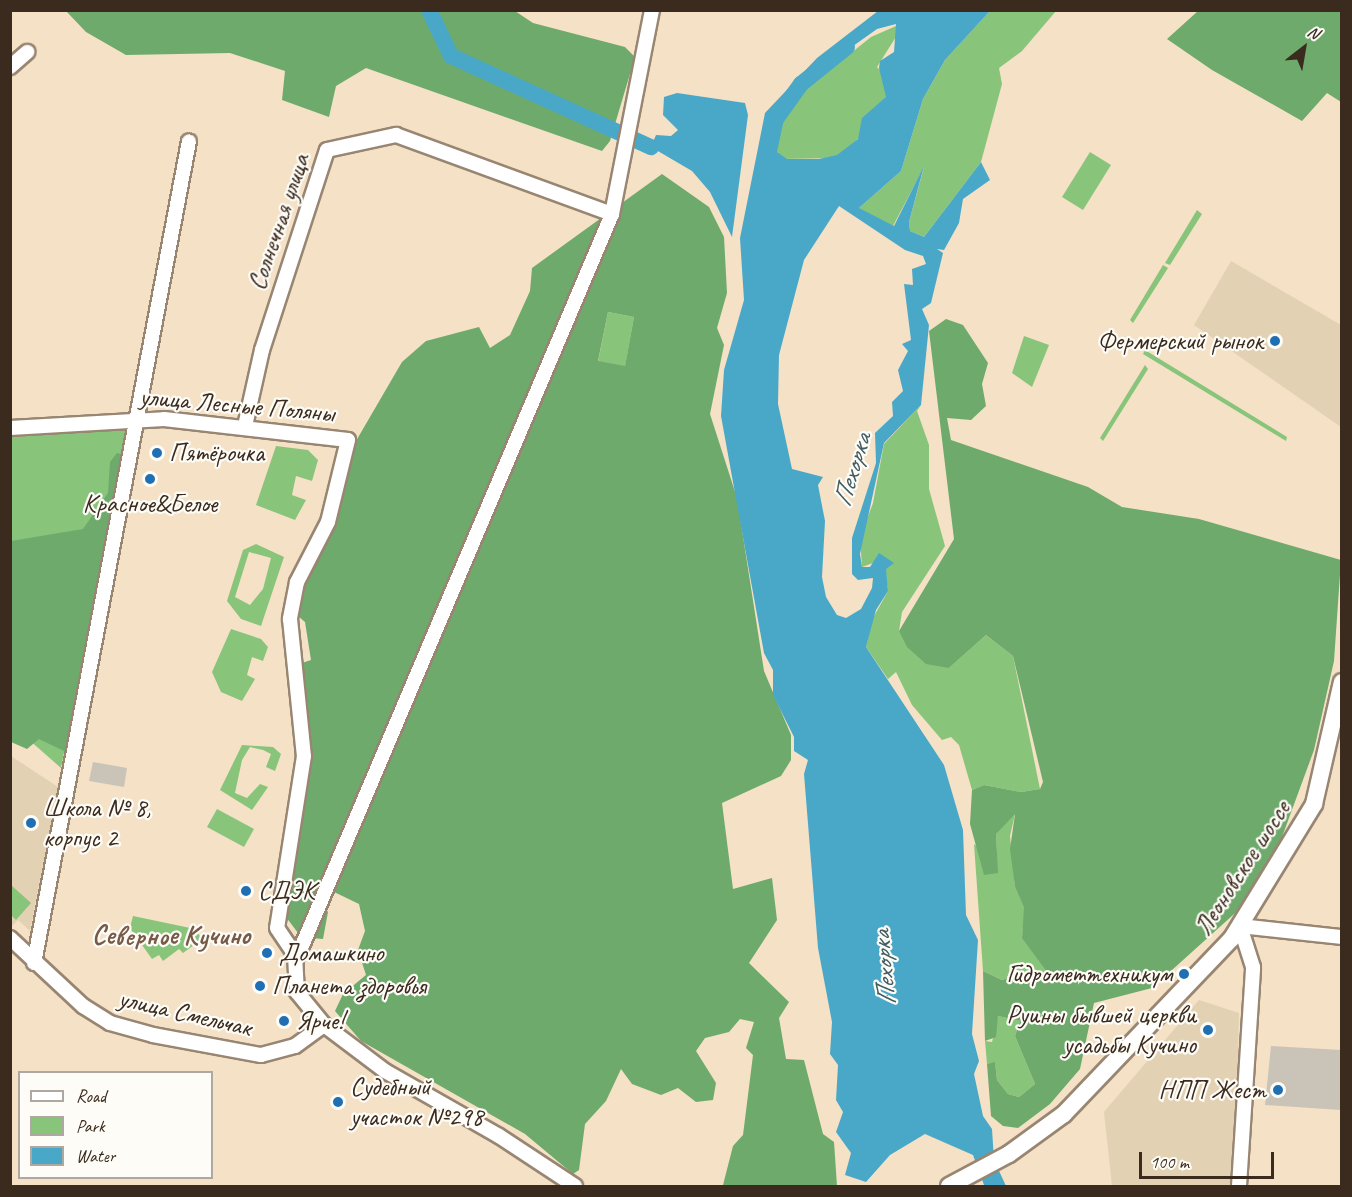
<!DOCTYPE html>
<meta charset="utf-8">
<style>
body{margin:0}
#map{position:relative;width:1352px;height:1197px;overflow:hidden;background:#f4e1c6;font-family:Caveat,sans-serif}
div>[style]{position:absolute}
.built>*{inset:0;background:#e3d1b4}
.industrial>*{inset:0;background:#cac3b8}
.green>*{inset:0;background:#88c57b}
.forest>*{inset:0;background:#6eaa6b}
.water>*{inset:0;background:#49a8c8}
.river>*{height:16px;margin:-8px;padding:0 8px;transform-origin:8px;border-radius:8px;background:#49a8c8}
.roads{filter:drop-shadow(2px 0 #988672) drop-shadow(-2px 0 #988672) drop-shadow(0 2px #988672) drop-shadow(0 -2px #988672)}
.minor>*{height:14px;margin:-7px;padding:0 7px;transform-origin:7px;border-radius:7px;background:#fff}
.major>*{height:16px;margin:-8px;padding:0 8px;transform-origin:8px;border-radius:8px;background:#fff}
.dots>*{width:16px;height:16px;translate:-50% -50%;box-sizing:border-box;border:3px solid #fdfcf7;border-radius:50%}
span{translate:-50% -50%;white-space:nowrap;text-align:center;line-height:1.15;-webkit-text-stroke:4.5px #fdfcf7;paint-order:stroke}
.street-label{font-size:26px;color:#3b2a1e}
.poi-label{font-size:26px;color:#3b2a1e}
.right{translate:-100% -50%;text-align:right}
.left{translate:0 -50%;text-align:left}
.water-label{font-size:27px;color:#415c62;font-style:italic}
.neighbourhood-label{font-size:27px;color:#775b48;font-weight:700}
.frame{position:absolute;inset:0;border:12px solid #3b2a1e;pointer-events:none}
.legend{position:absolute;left:18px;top:1071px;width:195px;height:108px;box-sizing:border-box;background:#fdfcf7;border:2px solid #afa8a0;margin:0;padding:8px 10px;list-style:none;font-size:18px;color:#3b2a1e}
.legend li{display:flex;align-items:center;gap:12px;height:30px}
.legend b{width:30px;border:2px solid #afa8a0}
.north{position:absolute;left:1274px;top:18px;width:60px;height:60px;-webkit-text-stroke:4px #fdfcf7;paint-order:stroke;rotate:31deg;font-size:16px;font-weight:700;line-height:24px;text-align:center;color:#3b2a1e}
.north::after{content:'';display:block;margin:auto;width:21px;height:27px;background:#3b2a1e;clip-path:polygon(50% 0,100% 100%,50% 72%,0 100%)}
.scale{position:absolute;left:1139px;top:1152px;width:135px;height:27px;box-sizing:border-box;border:3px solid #3b2a1e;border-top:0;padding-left:8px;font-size:18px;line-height:21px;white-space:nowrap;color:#3b2a1e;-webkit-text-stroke:4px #fdfcf7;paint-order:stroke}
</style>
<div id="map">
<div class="built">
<div style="clip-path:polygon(1231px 261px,1341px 325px,1341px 427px,1194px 325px)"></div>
<div style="clip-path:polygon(11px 756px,58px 787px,30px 931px,18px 920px,11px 927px)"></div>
<div style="clip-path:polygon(1199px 1000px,1239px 1013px,1234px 1186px,1112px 1186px,1104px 1112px)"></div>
</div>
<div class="industrial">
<div style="clip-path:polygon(93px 762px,127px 768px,124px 787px,89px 781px)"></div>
<div style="clip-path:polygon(1271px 1046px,1341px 1050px,1341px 1110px,1265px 1105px)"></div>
</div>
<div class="green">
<div style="clip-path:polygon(990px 11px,1056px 11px,1022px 51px,999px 68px,1002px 84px,981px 162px,924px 237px,910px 231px,909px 222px,924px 167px,893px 226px,865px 214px,859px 208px,901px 171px,923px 99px,945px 60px)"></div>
<div style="clip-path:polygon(896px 26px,899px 32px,877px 67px,887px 78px,887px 102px,861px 135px,841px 158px,781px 159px,774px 146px,785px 106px,871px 37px)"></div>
<div style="clip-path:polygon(1090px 152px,1111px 165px,1083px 210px,1062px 197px)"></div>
<div style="clip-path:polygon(1197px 210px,1202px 214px,1170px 265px,1165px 263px)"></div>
<div style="clip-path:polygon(1163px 265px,1168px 268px,1133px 323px,1130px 320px)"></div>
<div style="clip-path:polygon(608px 312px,634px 317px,625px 367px,598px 362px)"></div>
<div style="clip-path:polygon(1024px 336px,1049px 345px,1032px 387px,1012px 373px)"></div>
<div style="clip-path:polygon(1145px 350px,1287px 437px,1286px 441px,1143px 354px)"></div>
<div style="clip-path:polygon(1145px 365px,1148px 369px,1103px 441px,1100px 438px)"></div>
<div style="clip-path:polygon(921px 405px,917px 411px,929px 445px,929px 489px,945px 546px,902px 612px,899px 631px,949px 668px,986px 635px,1013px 656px,1040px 789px,1021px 792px,984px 785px,972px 790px,959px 745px,951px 737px,942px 740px,912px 705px,896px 672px,888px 679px,866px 647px,873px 618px,888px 591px,884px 559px,862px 567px,860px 538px,873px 503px,884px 444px)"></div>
<div style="clip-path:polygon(128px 429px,61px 768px,11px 724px,11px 437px)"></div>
<div style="clip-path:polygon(276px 446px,308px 450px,318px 460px,312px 481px,296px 476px,292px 495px,306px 500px,295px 520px,256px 505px)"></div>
<div style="clip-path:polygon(evenodd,256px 544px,284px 557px,261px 626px,241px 619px,227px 601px,243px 550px,256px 544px,249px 552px,271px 558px,263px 589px,250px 605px,235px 597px,249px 552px)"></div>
<div style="clip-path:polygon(231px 629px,261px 639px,268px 647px,263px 661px,252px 657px,247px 675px,255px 679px,242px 701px,221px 692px,212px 672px)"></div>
<div style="clip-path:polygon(242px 745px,273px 747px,281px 754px,275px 771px,266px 767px,271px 754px,263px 750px,250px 747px,242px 760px,235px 793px,247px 798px,260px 784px,268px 787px,252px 810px,220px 790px)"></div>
<div style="clip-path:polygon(217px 809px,254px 829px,244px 847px,207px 827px)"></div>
<div style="clip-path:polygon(1010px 814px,1015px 814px,1010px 836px,1015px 887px,1025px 907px,1022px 937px,1046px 971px,1038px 982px,1027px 971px,1002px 980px,983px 971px,974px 844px,997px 861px,996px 834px)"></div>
<div style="clip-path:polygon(11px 885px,31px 903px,16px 920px,11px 915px)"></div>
<div style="clip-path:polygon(133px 916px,195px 929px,202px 939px,183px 953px,179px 949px,163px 961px,159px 955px,152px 959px,130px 928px)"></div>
<div style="clip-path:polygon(998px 1016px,1020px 1021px,1015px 1036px,1035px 1084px,1019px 1097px,1008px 1094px,997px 1080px,995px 1063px,987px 1064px,985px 1041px,992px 1042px)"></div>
</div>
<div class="forest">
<div style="clip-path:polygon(66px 11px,515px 11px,533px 23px,625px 47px,635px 57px,610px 141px,602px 151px,366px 68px,336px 86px,329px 117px,282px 100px,285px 71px,230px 53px,126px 55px,86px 32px)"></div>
<div style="clip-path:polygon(1198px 11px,1341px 11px,1341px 102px,1327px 93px,1302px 121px,1212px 70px,1167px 39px)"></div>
<div style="clip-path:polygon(evenodd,662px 174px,709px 207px,724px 237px,727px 293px,717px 328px,724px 345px,710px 414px,737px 498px,764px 671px,791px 735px,791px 760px,781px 776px,722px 803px,733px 889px,772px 878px,777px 920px,749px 963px,789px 1002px,779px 1018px,786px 1059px,804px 1060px,823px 1134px,834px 1142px,837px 1186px,723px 1185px,733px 1146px,743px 1135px,753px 1055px,746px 1048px,754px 1022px,740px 1019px,729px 1032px,705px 1038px,696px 1051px,716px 1083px,713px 1100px,696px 1102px,678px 1088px,661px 1095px,632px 1084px,621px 1069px,606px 1101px,585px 1124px,579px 1170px,573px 1174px,525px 1134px,361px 1041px,335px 1011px,343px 994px,366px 975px,358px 950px,365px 931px,359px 904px,332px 891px,319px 899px,328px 912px,323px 939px,301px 937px,283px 913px,312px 761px,302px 663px,311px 660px,305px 622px,298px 616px,304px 587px,336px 516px,349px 453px,402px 362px,426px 341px,479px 327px,490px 348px,510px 335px,530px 291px,532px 268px,662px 174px,608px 312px,634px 317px,625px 366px,598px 361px,608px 312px)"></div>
<div style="clip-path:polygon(946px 319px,963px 325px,988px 363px,982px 384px,986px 406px,971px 420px,947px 418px,951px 440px,1088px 487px,1122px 507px,1199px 519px,1341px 560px,1334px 661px,1314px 750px,1282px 837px,1243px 906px,1152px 988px,1094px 1003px,1080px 1069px,1050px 1104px,1018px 1128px,1003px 1126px,991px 1116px,987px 1064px,995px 1062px,997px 1080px,1008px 1094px,1019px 1097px,1035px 1084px,1015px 1036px,1020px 1021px,998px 1016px,996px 1037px,985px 1041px,983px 971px,1002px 980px,1027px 971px,1038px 981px,1046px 971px,1022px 938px,1024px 907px,1015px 887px,1010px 849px,1015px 814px,996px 834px,998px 873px,984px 875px,970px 824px,972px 790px,984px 785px,1021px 792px,1040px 789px,1043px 782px,1013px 656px,986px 635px,949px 668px,926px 664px,907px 647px,899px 631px,954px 539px,929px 331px)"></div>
<div style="clip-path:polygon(117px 453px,121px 454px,68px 753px,39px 739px,27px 749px,11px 742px,11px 541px,83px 529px,108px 493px,110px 462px)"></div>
</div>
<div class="water">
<div style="clip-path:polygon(evenodd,878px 11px,990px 11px,945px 60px,923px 99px,901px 171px,859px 208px,894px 226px,924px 166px,909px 222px,910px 231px,924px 237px,981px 162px,990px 180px,963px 199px,959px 223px,944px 250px,937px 249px,943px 253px,931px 303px,922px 309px,929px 325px,921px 405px,884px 443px,860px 554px,862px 567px,870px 567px,879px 553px,894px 563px,886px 569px,888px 591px,876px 610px,866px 647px,944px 765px,963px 830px,966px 915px,978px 940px,972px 1034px,979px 1061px,974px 1074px,983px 1116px,992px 1129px,994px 1160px,1006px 1186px,984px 1185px,973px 1155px,925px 1134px,890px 1155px,866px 1182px,845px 1175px,851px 1153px,836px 1132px,843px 1112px,836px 1100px,838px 1065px,830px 1054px,832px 1022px,818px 948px,804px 774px,808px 760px,794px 751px,794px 737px,773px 695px,773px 670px,764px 653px,721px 416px,724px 370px,744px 300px,740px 238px,765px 113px,817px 58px,878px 11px,896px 24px,894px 52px,880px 61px,879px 68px,886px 97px,862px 118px,858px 139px,837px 155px,819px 159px,787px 159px,777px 152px,788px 100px,825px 66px,877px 29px,896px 24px,878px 11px,839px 206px,905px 250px,923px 256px,926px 264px,912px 269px,913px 285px,904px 284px,911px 340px,902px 344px,908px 351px,898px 370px,903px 391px,892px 402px,893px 416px,875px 433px,876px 463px,852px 538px,852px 574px,858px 580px,873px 578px,872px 588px,861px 609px,846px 618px,837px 615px,826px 597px,822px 577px,825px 521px,818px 485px,823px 477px,792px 469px,778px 404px,779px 355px,804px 260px,839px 206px)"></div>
<div style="clip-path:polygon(677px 93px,745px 103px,748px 115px,732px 237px,710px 192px,692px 171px,651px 147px,656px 135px,671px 136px,678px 130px,663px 115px,664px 97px)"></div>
</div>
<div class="river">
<div style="left:429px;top:10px;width:51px;rotate:64.4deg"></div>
<div style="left:451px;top:56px;width:220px;rotate:24.5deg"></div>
<div style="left:776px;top:119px;width:43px;rotate:-54.5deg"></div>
<div style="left:801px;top:84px;width:59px;rotate:-38.8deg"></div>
</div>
<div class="roads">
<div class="minor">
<div style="left:10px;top:67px;width:23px;rotate:-41deg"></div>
<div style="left:245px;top:426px;width:78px;rotate:-77.4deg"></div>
<div style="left:262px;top:350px;width:210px;rotate:-72deg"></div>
<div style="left:327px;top:150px;width:71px;rotate:-12.3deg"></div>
<div style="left:396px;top:135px;width:230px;rotate:20.1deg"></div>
<div style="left:10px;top:428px;width:154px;rotate:-3.3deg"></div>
<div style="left:164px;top:419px;width:185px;rotate:6.5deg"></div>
<div style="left:348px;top:440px;width:84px;rotate:103.7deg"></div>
<div style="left:328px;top:522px;width:68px;rotate:117.3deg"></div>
<div style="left:297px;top:582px;width:38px;rotate:101deg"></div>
<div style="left:290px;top:619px;width:138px;rotate:84.2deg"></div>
<div style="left:304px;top:756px;width:174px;rotate:98.9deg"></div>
<div style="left:277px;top:928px;width:32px;rotate:56deg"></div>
<div style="left:295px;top:955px;width:37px;rotate:87deg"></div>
<div style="left:297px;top:992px;width:43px;rotate:50.7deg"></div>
<div style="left:324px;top:1025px;width:76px;rotate:37deg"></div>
<div style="left:385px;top:1071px;width:131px;rotate:29.7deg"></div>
<div style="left:499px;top:1136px;width:91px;rotate:33.3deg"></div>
<div style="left:10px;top:938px;width:100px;rotate:43deg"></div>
<div style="left:83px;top:1006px;width:32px;rotate:32deg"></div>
<div style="left:110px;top:1023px;width:45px;rotate:15.6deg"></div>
<div style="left:153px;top:1035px;width:110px;rotate:10.5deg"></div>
<div style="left:261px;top:1055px;width:35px;rotate:-15deg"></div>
<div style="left:295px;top:1046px;width:36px;rotate:-36deg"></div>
<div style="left:296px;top:960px;width:810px;rotate:-67.04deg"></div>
<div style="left:612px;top:214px;width:208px;rotate:-78.9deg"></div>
<div style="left:34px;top:963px;width:836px;rotate:-79.32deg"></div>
<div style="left:1239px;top:1186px;width:219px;rotate:-86.3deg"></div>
<div style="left:1253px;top:967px;width:43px;rotate:-107.6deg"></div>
<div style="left:1240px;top:926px;width:103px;rotate:6.2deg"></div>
</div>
<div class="major">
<div style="left:949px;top:1186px;width:68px;rotate:-28.1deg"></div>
<div style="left:1009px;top:1154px;width:68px;rotate:-36deg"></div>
<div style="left:1064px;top:1114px;width:243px;rotate:-46.3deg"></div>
<div style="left:1232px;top:938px;width:157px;rotate:-58.5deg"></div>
<div style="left:1314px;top:804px;width:125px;rotate:-77.1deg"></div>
</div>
</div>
<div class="dots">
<div style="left:1275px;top:341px;background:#1f6fb2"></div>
<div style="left:157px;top:453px;background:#1f6fb2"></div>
<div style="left:150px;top:479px;background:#1f6fb2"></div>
<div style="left:31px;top:823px;background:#1f6fb2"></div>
<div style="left:246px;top:891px;background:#1f6fb2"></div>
<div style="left:267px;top:953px;background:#1f6fb2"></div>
<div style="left:1184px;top:974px;background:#1f6fb2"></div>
<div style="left:260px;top:986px;background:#1f6fb2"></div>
<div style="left:284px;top:1021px;background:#1f6fb2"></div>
<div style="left:1208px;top:1030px;background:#1f6fb2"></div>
<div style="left:1278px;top:1090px;background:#1f6fb2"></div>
<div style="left:338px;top:1102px;background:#1f6fb2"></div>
</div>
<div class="street-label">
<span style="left:279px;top:222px;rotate:-71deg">Солнечная улица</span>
<span style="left:237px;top:405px;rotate:5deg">улица Лесные Поляны</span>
<span style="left:1242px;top:868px;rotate:-57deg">Леоновское шоссе</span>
<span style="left:185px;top:1013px;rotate:13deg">улица Смельчак</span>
</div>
<div class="poi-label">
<span class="right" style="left:1263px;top:341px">Фермерский рынок</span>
<span class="left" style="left:169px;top:453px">Пятёрочка</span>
<span style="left:150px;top:504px">Красное&amp;Белое</span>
<span class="left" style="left:43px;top:823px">Школа № 8,<br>корпус 2</span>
<span class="left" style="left:258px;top:891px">СДЭК</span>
<span class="left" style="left:279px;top:953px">Домашкино</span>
<span class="right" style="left:1172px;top:974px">Гидрометтехникум</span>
<span class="left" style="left:272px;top:986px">Планета здоровья</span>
<span class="right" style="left:1196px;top:1030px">Руины бывшей церкви<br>усадьбы Кучино</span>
<span class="left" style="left:296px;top:1021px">Ярче!</span>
<span class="left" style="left:350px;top:1102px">Судебный<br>участок №298</span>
<span class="right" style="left:1266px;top:1090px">НПП Жест</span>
</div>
<div class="water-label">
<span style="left:852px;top:470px;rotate:-73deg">Пехорка</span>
<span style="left:884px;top:968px;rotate:-95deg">Пехорка</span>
</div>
<div class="neighbourhood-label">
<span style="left:171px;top:936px">Северное Кучино</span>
</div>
<div class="frame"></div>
<ul class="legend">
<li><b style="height:8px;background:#fff"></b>Road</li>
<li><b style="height:16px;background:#88c57b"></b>Park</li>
<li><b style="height:16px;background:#49a8c8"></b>Water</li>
</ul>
<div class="north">N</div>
<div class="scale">100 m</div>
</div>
